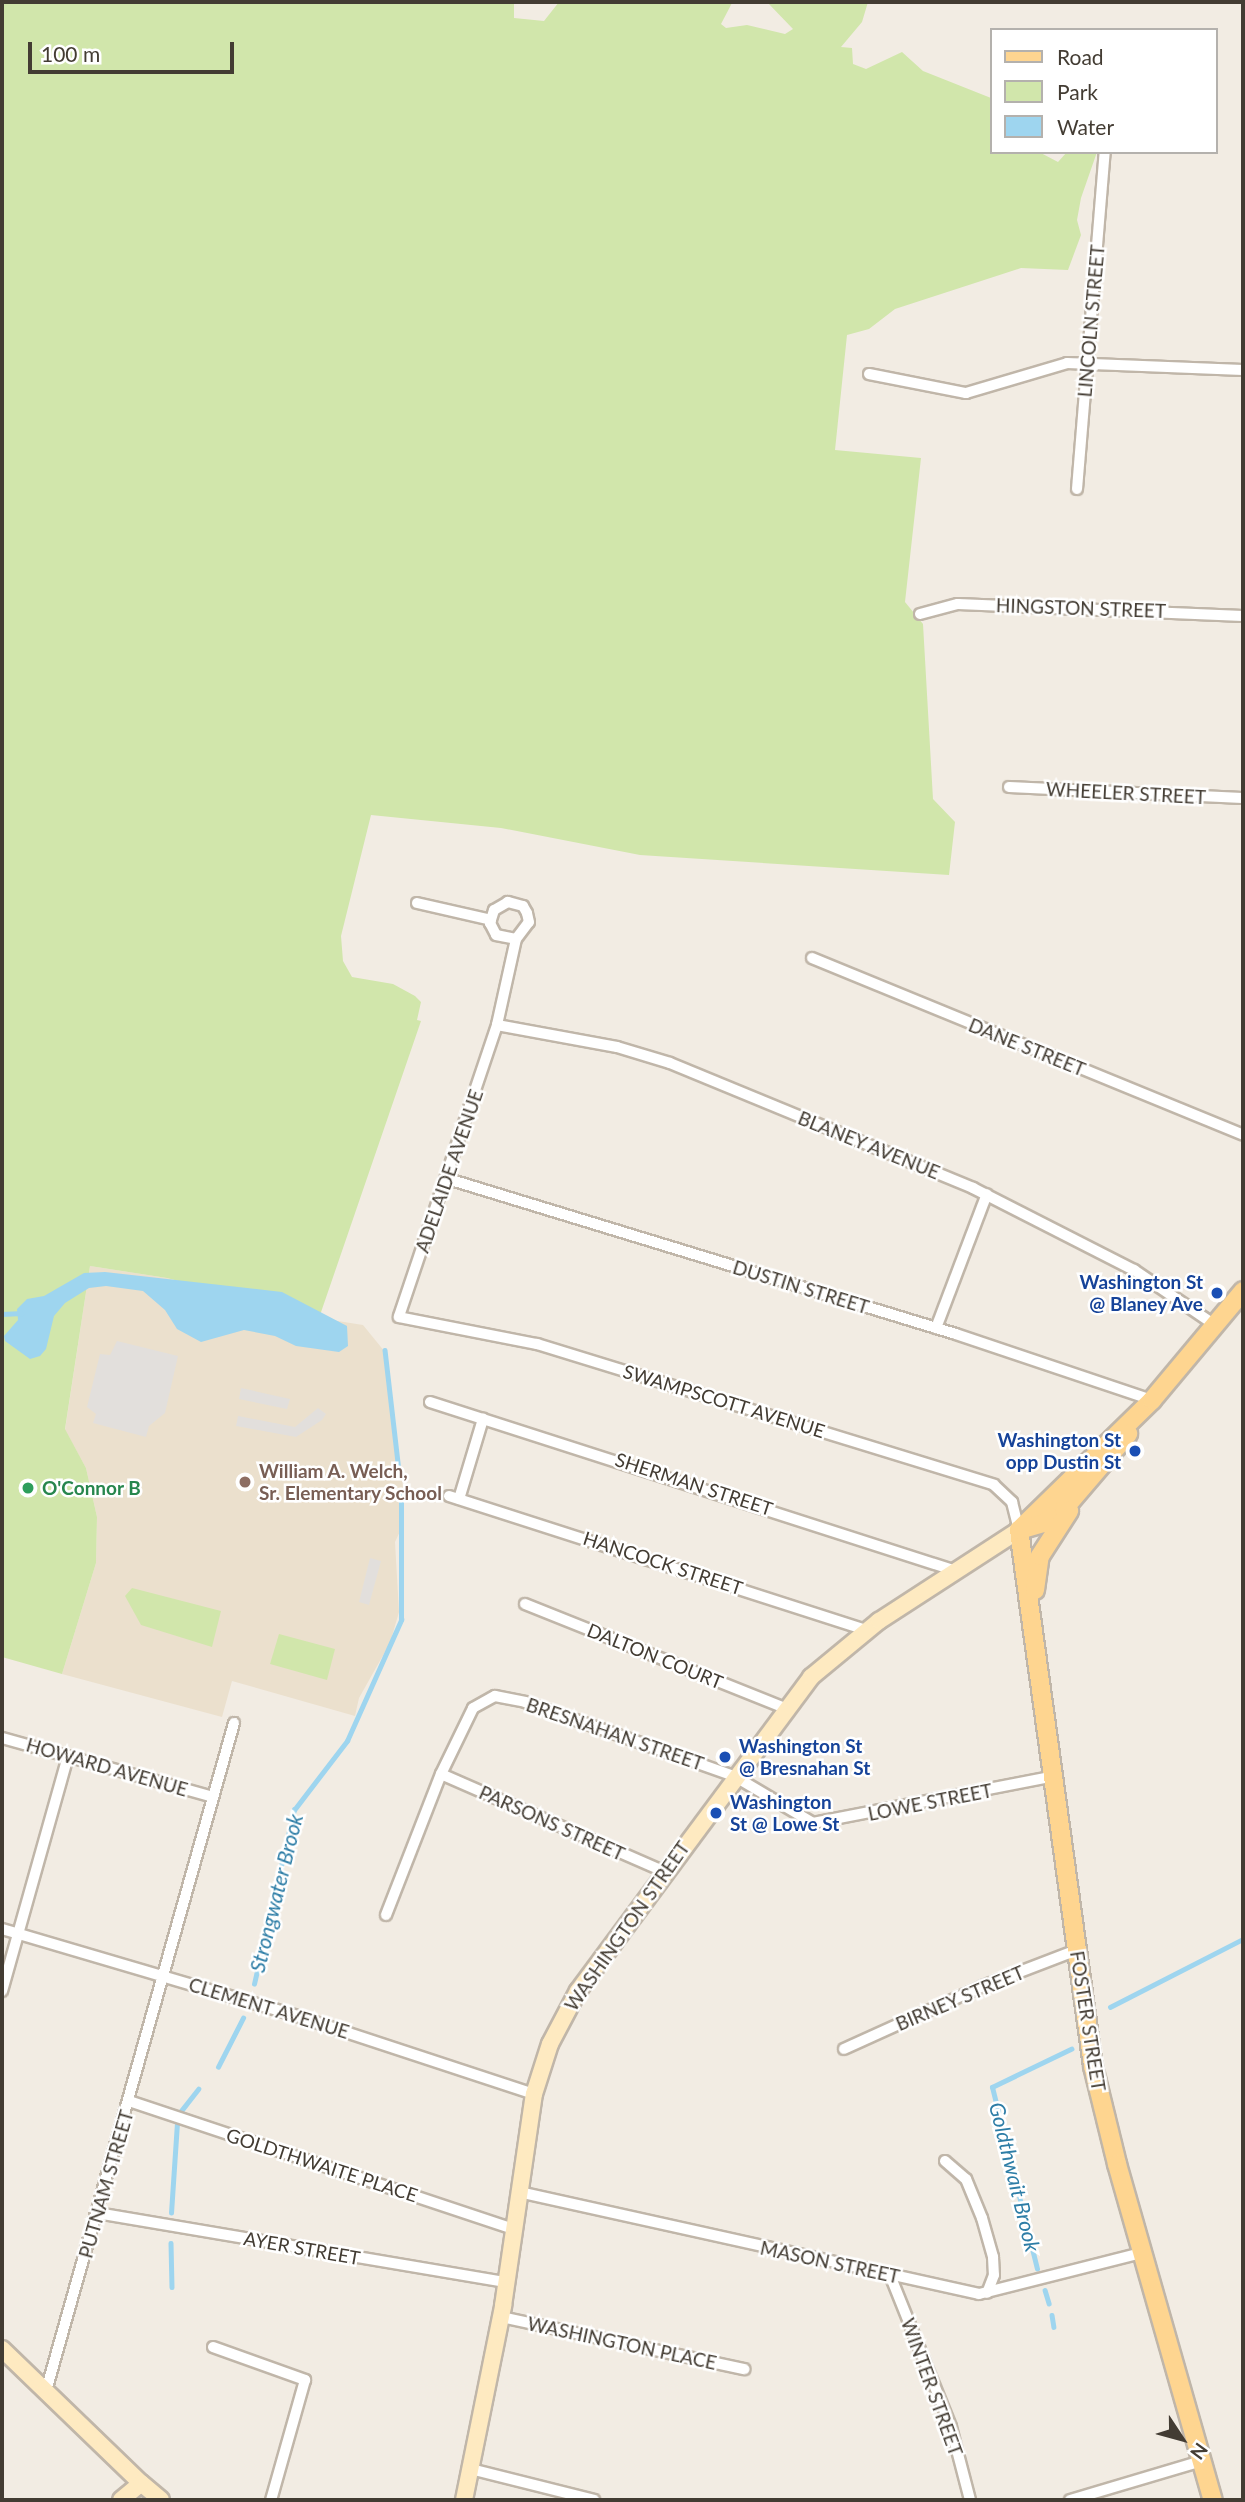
<!DOCTYPE html>
<style>
body{margin:0}
#map{position:relative;width:1245px;height:2502px;overflow:hidden;background:#f2ece3;font-family:Lato,sans-serif}
div>[style]{position:absolute}
.education>*{inset:0;background:#ebe0cd}
.green>*{inset:0;background:#d1e6ab}
.parking>*{inset:0;background:#e2dfdc}
.water>*{inset:0;background:#9ed5ef}
.stream>*{height:4.5px;margin:-2.25px;padding:0 2.25px;transform-origin:2.25px;border-radius:2.25px;background:#9ed5ef}
.roads{filter:drop-shadow(2px 0 #c0b6a9) drop-shadow(-2px 0 #c0b6a9) drop-shadow(0 2px #c0b6a9) drop-shadow(0 -2px #c0b6a9)}
.street>*{height:10px;margin:-5px;padding:0 5px;transform-origin:5px;border-radius:5px;background:#fff}
.secondary>*{height:16px;margin:-8px;padding:0 8px;transform-origin:8px;border-radius:8px;background:#feeac1}
.primary>*{height:18px;margin:-9px;padding:0 9px;transform-origin:9px;border-radius:9px;background:#fed590}
.dots>*{width:19px;height:19px;translate:-50% -50%;box-sizing:border-box;border:4px solid #fff;border-radius:50%}
span{translate:-50% -50%;white-space:nowrap;text-align:center;line-height:1.15;-webkit-text-stroke:5px #fff;paint-order:stroke}
.street-label{font-size:19px;color:#433c33}
.transit-label{font-size:19px;color:#164399;font-weight:700}
.right{translate:-100% -50%;text-align:right}
.left{translate:0 -50%;text-align:left}
.education-label{font-size:19px;color:#785e54;font-weight:700}
.leisure-label{font-size:19px;color:#27864d;font-weight:700}
.water-label{font-size:21px;color:#2d7da6;font-style:italic}
.frame{position:absolute;inset:0;border:4px solid #433c33;pointer-events:none}
.legend{position:absolute;left:990px;top:28px;width:228px;height:126px;box-sizing:border-box;background:#fff;border:2px solid #b4b1ad;margin:0;padding:9px 12px;list-style:none;font-size:21px;color:#433c33}
.legend li{display:flex;align-items:center;gap:14px;height:35px}
.legend b{width:35px;border:2px solid #b4b1ad}
.north{position:absolute;left:1147px;top:2404px;width:70px;height:70px;-webkit-text-stroke:5px #fff;paint-order:stroke;rotate:126deg;font-size:19px;font-weight:700;line-height:28px;text-align:center;color:#433c33}
.north::after{content:'';display:block;margin:auto;width:24px;height:32px;background:#433c33;clip-path:polygon(50% 0,100% 100%,50% 72%,0 100%)}
.scale{position:absolute;left:28px;top:42px;width:206px;height:32px;box-sizing:border-box;border:4px solid #433c33;border-top:0;padding-left:9px;font-size:21px;line-height:24px;white-space:nowrap;color:#433c33;-webkit-text-stroke:5px #fff;paint-order:stroke}
</style>
<div id="map">
<div class="education">
<div style="clip-path:polygon(90px 1266px,167px 1278px,319px 1318px,363px 1325px,385px 1352px,404px 1495px,403px 1525px,395px 1542px,399px 1612px,390px 1643px,359px 1698px,355px 1716px,232px 1681px,222px 1717px,62px 1674px,96px 1563px,97px 1517px,86px 1468px,65px 1430px)"></div>
</div>
<div class="green">
<div style="clip-path:polygon(2px 2px,514px 2px,514px 18px,544px 21px,559px 2px,728px 2px,732px 3px,721px 24px,726px 28px,747px 25px,785px 34px,793px 29px,767px 2px,868px 2px,862px 22px,841px 47px,852px 48px,853px 64px,866px 69px,902px 52px,923px 71px,991px 98px,991px 152px,1039px 152px,1058px 162px,1067px 152px,1097px 152px,1081px 198px,1077px 220px,1081px 235px,1068px 270px,1021px 268px,895px 309px,869px 329px,847px 335px,835px 450px,921px 458px,905px 602px,923px 624px,933px 799px,955px 822px,949px 875px,640px 855px,501px 828px,371px 815px,341px 936px,343px 961px,352px 977px,393px 984px,415px 996px,421px 1002px,417px 1020px,421px 1021px,319px 1318px,167px 1278px,90px 1266px,65px 1429px,86px 1468px,97px 1517px,96px 1563px,62px 1674px,2px 1657px)"></div>
<div style="clip-path:polygon(132px 1588px,221px 1611px,212px 1647px,141px 1625px,125px 1596px)"></div>
<div style="clip-path:polygon(279px 1634px,335px 1649px,327px 1680px,270px 1664px)"></div>
</div>
<div class="parking">
<div style="clip-path:polygon(117px 1341px,178px 1356px,165px 1413px,149px 1426px,146px 1437px,93px 1423px,96px 1414px,87px 1407px,100px 1354px,110px 1355px)"></div>
<div style="clip-path:polygon(241px 1388px,290px 1399px,287px 1409px,239px 1399px)"></div>
<div style="clip-path:polygon(318px 1408px,326px 1414px,322px 1420px,296px 1437px,236px 1426px,238px 1416px,295px 1427px)"></div>
<div style="clip-path:polygon(370px 1558px,381px 1561px,369px 1605px,359px 1602px)"></div>
</div>
<div class="water">
<div style="clip-path:polygon(105px 1272px,282px 1292px,347px 1326px,348px 1346px,339px 1352px,296px 1346px,275px 1336px,244px 1330px,201px 1342px,177px 1329px,165px 1310px,143px 1291px,106px 1286px,89px 1288px,65px 1303px,54px 1316px,46px 1349px,40px 1356px,30px 1359px,5px 1341px,4px 1336px,18px 1320px,17px 1309px,27px 1299px,44px 1296px,84px 1273px)"></div>
</div>
<div class="stream">
<div style="left:2px;top:1314px;width:20px;rotate:-3deg"></div>
<div style="left:385px;top:1350px;width:122px;rotate:83.4deg"></div>
<div style="left:254px;top:1984px;width:179px;rotate:-77.1deg"></div>
<div style="left:294px;top:1810px;width:87px;rotate:-52.5deg"></div>
<div style="left:347px;top:1741px;width:133px;rotate:-65.9deg"></div>
<div style="left:401px;top:1620px;width:127px;rotate:-90deg"></div>
<div style="left:1110px;top:2007px;width:149px;rotate:-27.1deg"></div>
<div style="left:218px;top:2067px;width:55px;rotate:-63deg"></div>
<div style="left:181px;top:2111px;width:28px;rotate:-52deg"></div>
<div style="left:171px;top:2213px;width:91px;rotate:-86.2deg"></div>
<div style="left:171px;top:2243px;width:44px;rotate:88.7deg"></div>
<div style="left:1037px;top:2269px;width:187px;rotate:-103.9deg"></div>
<div style="left:992px;top:2087px;width:88px;rotate:-25.7deg"></div>
<div style="left:1045px;top:2290px;width:14px;rotate:73deg"></div>
<div style="left:1052px;top:2315px;width:12px;rotate:81deg"></div>
</div>
<div class="roads">
<div class="street">
<div style="left:869px;top:374px;width:99px;rotate:11.1deg"></div>
<div style="left:966px;top:393px;width:105px;rotate:-16.5deg"></div>
<div style="left:1067px;top:363px;width:176px;rotate:2.3deg"></div>
<div style="left:1077px;top:489px;width:338px;rotate:-85.3deg"></div>
<div style="left:920px;top:614px;width:39px;rotate:-15deg"></div>
<div style="left:958px;top:604px;width:285px;rotate:2.4deg"></div>
<div style="left:1009px;top:787px;width:234px;rotate:2.7deg"></div>
<div style="left:417px;top:903px;width:76px;rotate:12.9deg"></div>
<div style="left:516px;top:939px;width:21px;rotate:-53deg"></div>
<div style="left:529px;top:922px;width:9px;rotate:-103deg"></div>
<div style="left:527px;top:913px;width:8px;rotate:-120deg"></div>
<div style="left:523px;top:906px;width:16px;rotate:-165deg"></div>
<div style="left:508px;top:902px;width:16px;rotate:150deg"></div>
<div style="left:494px;top:910px;width:14px;rotate:107deg"></div>
<div style="left:490px;top:923px;width:13px;rotate:63deg"></div>
<div style="left:496px;top:935px;width:20px;rotate:11deg"></div>
<div style="left:516px;top:939px;width:88px;rotate:102.5deg"></div>
<div style="left:497px;top:1025px;width:308px;rotate:108.6deg"></div>
<div style="left:399px;top:1317px;width:141px;rotate:11.1deg"></div>
<div style="left:537px;top:1344px;width:478px;rotate:17.1deg"></div>
<div style="left:994px;top:1485px;width:25px;rotate:43deg"></div>
<div style="left:1012px;top:1502px;width:29px;rotate:76deg"></div>
<div style="left:812px;top:958px;width:466px;rotate:22.3deg"></div>
<div style="left:497px;top:1025px;width:122px;rotate:10.4deg"></div>
<div style="left:617px;top:1047px;width:55px;rotate:16.8deg"></div>
<div style="left:670px;top:1063px;width:328px;rotate:22.4deg"></div>
<div style="left:973px;top:1188px;width:181px;rotate:27deg"></div>
<div style="left:1134px;top:1270px;width:98px;rotate:34.2deg"></div>
<div style="left:448px;top:1179px;width:531px;rotate:16.97deg"></div>
<div style="left:956px;top:1334px;width:207px;rotate:18.6deg"></div>
<div style="left:936px;top:1328px;width:143px;rotate:-69.2deg"></div>
<div style="left:430px;top:1402px;width:552px;rotate:17.81deg"></div>
<div style="left:449px;top:1496px;width:438px;rotate:17.8deg"></div>
<div style="left:459px;top:1499px;width:84px;rotate:-73.3deg"></div>
<div style="left:525px;top:1604px;width:280px;rotate:21.8deg"></div>
<div style="left:2px;top:1738px;width:219px;rotate:15.6deg"></div>
<div style="left:663px;top:1871px;width:242px;rotate:-156.4deg"></div>
<div style="left:441px;top:1774px;width:73px;rotate:-64.1deg"></div>
<div style="left:473px;top:1708px;width:25px;rotate:-29deg"></div>
<div style="left:495px;top:1696px;width:31px;rotate:11deg"></div>
<div style="left:525px;top:1702px;width:222px;rotate:19.5deg"></div>
<div style="left:734px;top:1776px;width:92px;rotate:30.7deg"></div>
<div style="left:813px;top:1823px;width:246px;rotate:-11deg"></div>
<div style="left:386px;top:1915px;width:151px;rotate:-68.7deg"></div>
<div style="left:2px;top:1929px;width:308px;rotate:16.4deg"></div>
<div style="left:297px;top:2016px;width:250px;rotate:18.2deg"></div>
<div style="left:2px;top:1991px;width:244px;rotate:-74.3deg"></div>
<div style="left:844px;top:2049px;width:153px;rotate:-24.4deg"></div>
<div style="left:983px;top:1986px;width:101px;rotate:-21deg"></div>
<div style="left:129px;top:2101px;width:406px;rotate:18.4deg"></div>
<div style="left:945px;top:2161px;width:28px;rotate:41deg"></div>
<div style="left:966px;top:2179px;width:42px;rotate:67.7deg"></div>
<div style="left:982px;top:2218px;width:41px;rotate:74.2deg"></div>
<div style="left:993px;top:2257px;width:18px;rotate:87deg"></div>
<div style="left:994px;top:2275px;width:19px;rotate:111deg"></div>
<div style="left:519px;top:2192px;width:471px;rotate:12.5deg"></div>
<div style="left:979px;top:2294px;width:167px;rotate:-14.2deg"></div>
<div style="left:97px;top:2213px;width:416px;rotate:9.6deg"></div>
<div style="left:890px;top:2275px;width:164px;rotate:68.1deg"></div>
<div style="left:951px;top:2427px;width:75px;rotate:75.4deg"></div>
<div style="left:501px;top:2317px;width:249px;rotate:12.1deg"></div>
<div style="left:213px;top:2347px;width:98px;rotate:19.7deg"></div>
<div style="left:305px;top:2380px;width:125px;rotate:105.8deg"></div>
<div style="left:46px;top:2391px;width:694px;rotate:-74.28deg"></div>
<div style="left:471px;top:2469px;width:127px;rotate:14.1deg"></div>
<div style="left:1070px;top:2500px;width:138px;rotate:-16.5deg"></div>
</div>
<div class="secondary">
<div style="left:2px;top:2349px;width:193px;rotate:44deg"></div>
<div style="left:121px;top:2500px;width:26px;rotate:-40deg"></div>
<div style="left:141px;top:2483px;width:26px;rotate:40deg"></div>
<div style="left:464px;top:2500px;width:198px;rotate:-78.6deg"></div>
<div style="left:503px;top:2306px;width:214px;rotate:-81.7deg"></div>
<div style="left:534px;top:2094px;width:52px;rotate:-72.3deg"></div>
<div style="left:550px;top:2044px;width:60px;rotate:-62.2deg"></div>
<div style="left:578px;top:1991px;width:391px;rotate:-53.4deg"></div>
<div style="left:811px;top:1677px;width:88px;rotate:-39.5deg"></div>
<div style="left:879px;top:1621px;width:167px;rotate:-33deg"></div>
</div>
<div class="primary">
<div style="left:1019px;top:1530px;width:541px;rotate:82.14deg"></div>
<div style="left:1093px;top:2066px;width:101px;rotate:76.2deg"></div>
<div style="left:1117px;top:2164px;width:349px;rotate:74.1deg"></div>
<div style="left:1019px;top:1530px;width:186px;rotate:-44.3deg"></div>
<div style="left:1152px;top:1400px;width:142px;rotate:-50.1deg"></div>
<div style="left:1019px;top:1530px;width:26px;rotate:-16deg"></div>
<div style="left:1044px;top:1523px;width:24px;rotate:-35deg"></div>
<div style="left:1064px;top:1509px;width:99px;rotate:-49.5deg"></div>
<div style="left:1035px;top:1590px;width:34px;rotate:-82deg"></div>
<div style="left:1040px;top:1556px;width:54px;rotate:-57.2deg"></div>
</div>
</div>
<div class="dots">
<div style="left:1217px;top:1293px;background:#1a4fb4"></div>
<div style="left:1135px;top:1451px;background:#1a4fb4"></div>
<div style="left:245px;top:1482px;background:#8d6e63"></div>
<div style="left:28px;top:1488px;background:#2e9e5b"></div>
<div style="left:725px;top:1757px;background:#1a4fb4"></div>
<div style="left:716px;top:1813px;background:#1a4fb4"></div>
</div>
<div class="street-label">
<span style="left:1091px;top:321px;rotate:-85deg">LINCOLN STREET</span>
<span style="left:1081px;top:608px;rotate:2deg">HINGSTON STREET</span>
<span style="left:1126px;top:793px;rotate:3deg">WHEELER STREET</span>
<span style="left:1027px;top:1047px;rotate:22deg">DANE STREET</span>
<span style="left:869px;top:1145px;rotate:22deg">BLANEY AVENUE</span>
<span style="left:449px;top:1171px;rotate:-71deg">ADELAIDE AVENUE</span>
<span style="left:801px;top:1287px;rotate:17deg">DUSTIN STREET</span>
<span style="left:724px;top:1401px;rotate:17deg">SWAMPSCOTT AVENUE</span>
<span style="left:694px;top:1484px;rotate:18deg">SHERMAN STREET</span>
<span style="left:663px;top:1563px;rotate:18deg">HANCOCK STREET</span>
<span style="left:655px;top:1656px;rotate:22deg">DALTON COURT</span>
<span style="left:615px;top:1734px;rotate:19deg">BRESNAHAN STREET</span>
<span style="left:107px;top:1767px;rotate:16deg">HOWARD AVENUE</span>
<span style="left:930px;top:1802px;rotate:-11deg">LOWE STREET</span>
<span style="left:552px;top:1823px;rotate:24deg">PARSONS STREET</span>
<span style="left:627px;top:1926px;rotate:-55deg">WASHINGTON STREET</span>
<span style="left:960px;top:1998px;rotate:-23deg">BIRNEY STREET</span>
<span style="left:269px;top:2008px;rotate:17deg">CLEMENT AVENUE</span>
<span style="left:1088px;top:2021px;rotate:81deg">FOSTER STREET</span>
<span style="left:322px;top:2165px;rotate:18deg">GOLDTHWAITE PLACE</span>
<span style="left:106px;top:2184px;rotate:-74deg">PUTNAM STREET</span>
<span style="left:302px;top:2248px;rotate:10deg">AYER STREET</span>
<span style="left:830px;top:2262px;rotate:12deg">MASON STREET</span>
<span style="left:622px;top:2343px;rotate:12deg">WASHINGTON PLACE</span>
<span style="left:932px;top:2387px;rotate:70deg">WINTER STREET</span>
</div>
<div class="transit-label">
<span class="right" style="left:1203px;top:1293px">Washington St<br>@ Blaney Ave</span>
<span class="right" style="left:1121px;top:1451px">Washington St<br>opp Dustin St</span>
<span class="left" style="left:739px;top:1757px">Washington St<br>@ Bresnahan St</span>
<span class="left" style="left:730px;top:1813px">Washington<br>St @ Lowe St</span>
</div>
<div class="education-label">
<span class="left" style="left:259px;top:1482px">William A. Welch,<br>Sr. Elementary School</span>
</div>
<div class="leisure-label">
<span class="left" style="left:42px;top:1488px">O'Connor B</span>
</div>
<div class="water-label">
<span style="left:276px;top:1893px;rotate:-76deg">Strongwater Brook</span>
<span style="left:1015px;top:2177px;rotate:76deg">Goldthwait Brook</span>
</div>
<div class="frame"></div>
<ul class="legend">
<li><b style="height:9px;background:#fed590"></b>Road</li>
<li><b style="height:19px;background:#d1e6ab"></b>Park</li>
<li><b style="height:19px;background:#9ed5ef"></b>Water</li>
</ul>
<div class="north">N</div>
<div class="scale">100 m</div>
</div>
